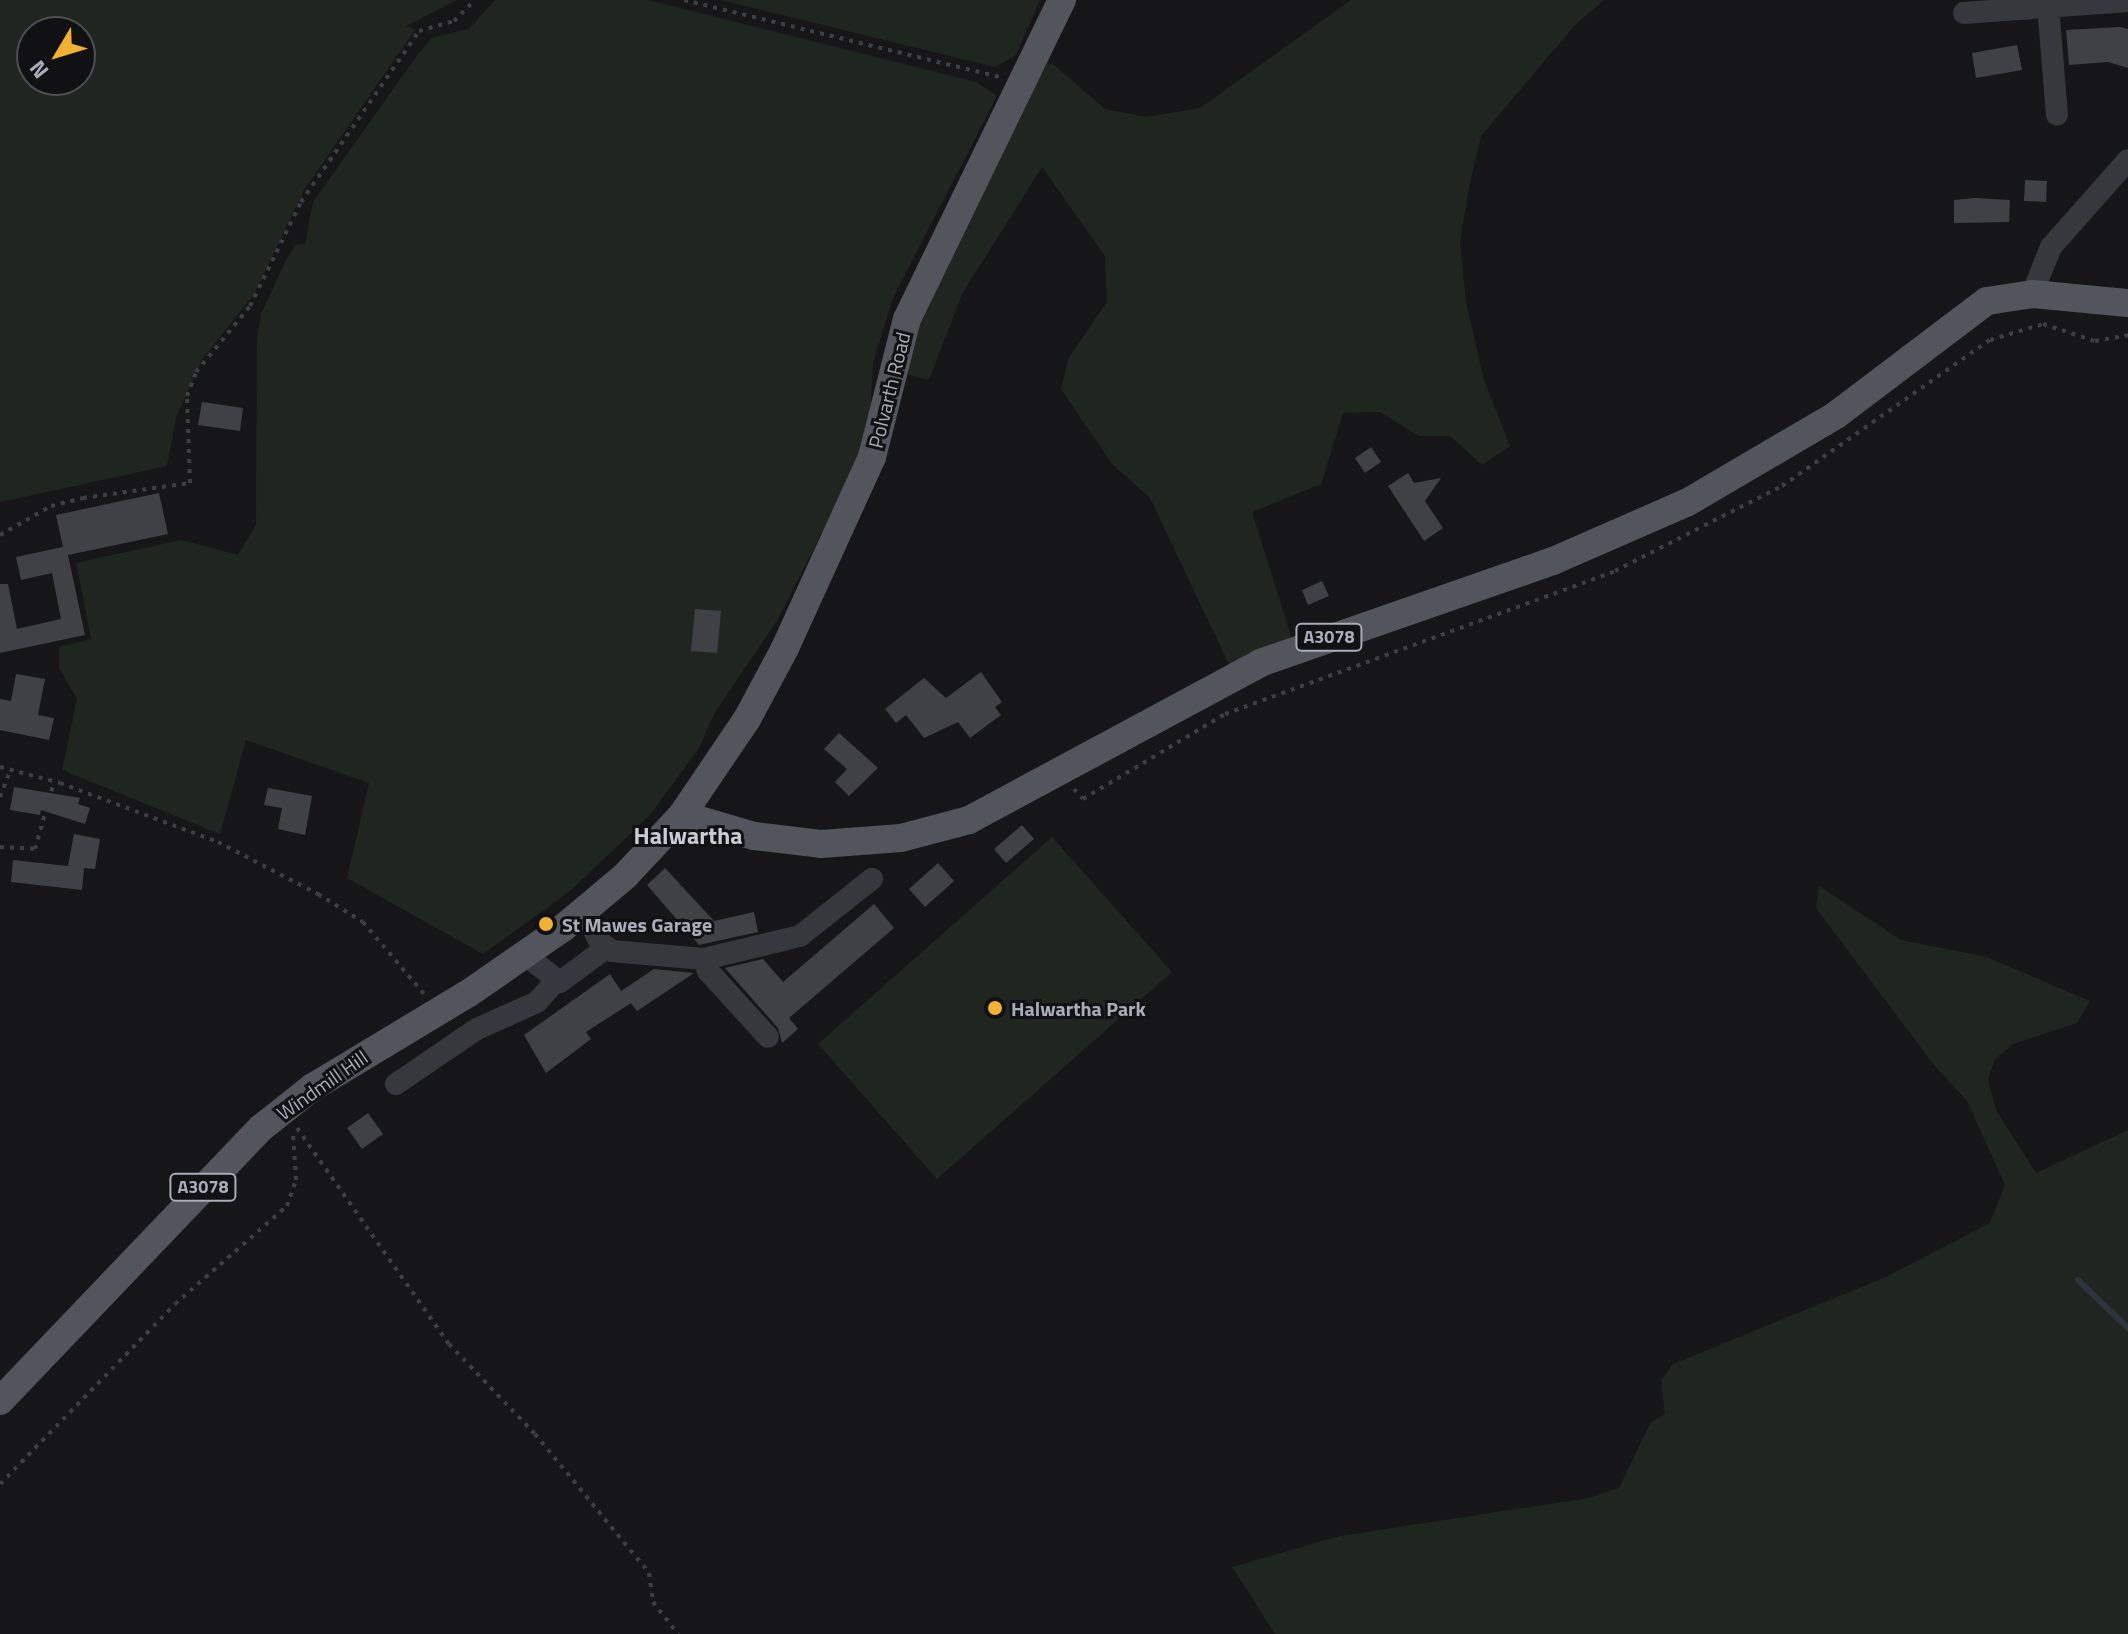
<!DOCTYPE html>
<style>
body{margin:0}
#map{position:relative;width:2128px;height:1634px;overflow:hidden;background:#161618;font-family:"Titillium Web",sans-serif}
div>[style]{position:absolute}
.green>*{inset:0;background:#1e261f}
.stream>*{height:6px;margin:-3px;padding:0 3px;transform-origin:3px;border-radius:3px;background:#2c353c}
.building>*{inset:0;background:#404145}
.path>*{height:4px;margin-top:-2px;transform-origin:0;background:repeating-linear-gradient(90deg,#3d3f44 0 4px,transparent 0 10px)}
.minor>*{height:22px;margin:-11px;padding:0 11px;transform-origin:11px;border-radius:11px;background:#37383d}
.major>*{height:28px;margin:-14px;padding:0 14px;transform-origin:14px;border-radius:14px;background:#53555c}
.dots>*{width:22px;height:22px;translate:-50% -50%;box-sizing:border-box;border:4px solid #111113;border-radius:50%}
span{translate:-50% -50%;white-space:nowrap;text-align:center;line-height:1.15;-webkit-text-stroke:6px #111113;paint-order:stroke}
.shield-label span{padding:2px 6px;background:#111113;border:2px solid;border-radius:6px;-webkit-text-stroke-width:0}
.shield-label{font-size:18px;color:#a8adb8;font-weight:700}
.street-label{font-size:20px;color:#a8adb8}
.poi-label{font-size:20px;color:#a8adb8;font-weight:700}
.left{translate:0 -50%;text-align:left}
.quarter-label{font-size:24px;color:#c9ccd4;font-weight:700}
.north{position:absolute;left:16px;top:16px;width:80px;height:80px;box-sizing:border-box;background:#111113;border:2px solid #4d4f55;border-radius:50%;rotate:232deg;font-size:22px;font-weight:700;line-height:32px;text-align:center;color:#a8adb8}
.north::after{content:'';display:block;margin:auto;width:28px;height:36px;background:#f2b134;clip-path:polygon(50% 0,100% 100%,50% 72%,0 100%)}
</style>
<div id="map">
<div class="green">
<div style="clip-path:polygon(evenodd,0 0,457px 0,406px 26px,415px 30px,304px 190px,254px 294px,201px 361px,176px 418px,167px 466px,0 502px,0 0,32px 32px,80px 32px,80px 80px,32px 80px,32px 32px)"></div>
<div style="clip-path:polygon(495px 0,648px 0,976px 82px,997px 96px,893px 298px,873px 362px,871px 403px,860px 458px,777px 621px,715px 712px,699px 748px,650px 815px,569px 892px,483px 954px,347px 878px,369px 783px,246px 740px,220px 834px,62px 770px,77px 699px,59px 668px,59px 647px,91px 639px,76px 563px,181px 540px,238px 555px,256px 525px,257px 340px,261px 314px,287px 258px,295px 245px,305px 244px,313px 202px,418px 54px,433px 37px,469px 29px)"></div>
<div style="clip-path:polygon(721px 0,1040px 0,1016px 55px,995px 67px)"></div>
<div style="clip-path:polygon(1351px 0,1604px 0,1575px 25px,1481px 136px,1469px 187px,1460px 242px,1466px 302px,1484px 380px,1510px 446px,1482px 465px,1450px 436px,1419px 436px,1380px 412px,1343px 413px,1321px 484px,1252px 512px,1295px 649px,1234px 675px,1150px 498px,1112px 464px,1061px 389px,1069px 357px,1107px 302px,1105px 256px,1042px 167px,962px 294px,929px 380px,909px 375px,891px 380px,1034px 59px,1054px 65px,1105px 109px,1146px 117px,1200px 108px)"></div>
<div style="clip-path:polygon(1052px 837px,1172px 972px,937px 1179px,818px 1044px)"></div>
<div style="clip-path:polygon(1819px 886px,1901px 940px,1987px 957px,2090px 1001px,2077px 1023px,2013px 1044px,1995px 1059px,1988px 1079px,1996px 1110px,2036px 1173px,2128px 1130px,2128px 1634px,1275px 1634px,1232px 1567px,1340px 1536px,1589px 1498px,1619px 1488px,1651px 1422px,1665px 1414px,1661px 1380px,1673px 1364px,1886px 1277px,1990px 1223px,2005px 1185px,1967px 1101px,1934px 1065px,1816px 908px)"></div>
</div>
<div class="stream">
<div style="left:2078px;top:1280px;width:69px;rotate:43.8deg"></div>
</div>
<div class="building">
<div style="clip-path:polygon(2120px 27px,2128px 29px,2128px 68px,2108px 62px,2069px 65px,2066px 30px)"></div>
<div style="clip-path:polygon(2017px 45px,2022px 70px,1976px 78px,1972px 53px)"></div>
<div style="clip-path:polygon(2025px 180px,2047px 181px,2046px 202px,2024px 201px)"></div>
<div style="clip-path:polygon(1975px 198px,2010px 200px,2009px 222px,1954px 223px,1954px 200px)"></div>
<div style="clip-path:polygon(202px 402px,243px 408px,240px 431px,198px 425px)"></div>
<div style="clip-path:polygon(1371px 447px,1381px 462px,1365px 473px,1355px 458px)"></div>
<div style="clip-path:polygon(1408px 473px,1414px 483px,1441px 478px,1425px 501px,1443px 528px,1424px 541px,1388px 486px)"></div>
<div style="clip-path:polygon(159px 493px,168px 534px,68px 555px,85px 635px,0 653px,0 584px,8px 584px,17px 629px,61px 619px,52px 573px,21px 580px,16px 557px,63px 547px,56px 515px)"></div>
<div style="clip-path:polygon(1322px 581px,1329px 596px,1308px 605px,1302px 590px)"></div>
<div style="clip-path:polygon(695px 609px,721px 611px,717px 653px,691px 651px)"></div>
<div style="clip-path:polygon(981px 672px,1002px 702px,995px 707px,1001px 715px,970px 738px,958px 722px,924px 738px,906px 715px,896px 723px,885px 709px,924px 678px,946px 698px)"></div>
<div style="clip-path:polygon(16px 674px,45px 679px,38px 715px,54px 718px,49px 740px,0 730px,0 699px,11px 701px)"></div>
<div style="clip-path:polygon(839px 733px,878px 768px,849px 796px,835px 782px,847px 769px,824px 749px)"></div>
<div style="clip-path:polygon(14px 787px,80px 798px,78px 804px,90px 808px,85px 824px,41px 810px,40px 815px,10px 810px)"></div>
<div style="clip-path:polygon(268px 788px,312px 796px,305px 835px,278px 829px,282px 808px,264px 805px)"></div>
<div style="clip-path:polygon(1022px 825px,1034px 839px,1006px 863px,994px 849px)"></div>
<div style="clip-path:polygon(74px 834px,100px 839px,95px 869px,84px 868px,82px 890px,11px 882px,13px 860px,68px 866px)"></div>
<div style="clip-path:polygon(938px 863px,954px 881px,925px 907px,909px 889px)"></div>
<div style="clip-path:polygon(665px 868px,714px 921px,754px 912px,758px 932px,699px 945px,647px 885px)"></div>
<div style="clip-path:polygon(874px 904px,894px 928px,789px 1018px,798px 1029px,782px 1043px,778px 1028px,725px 968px,763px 959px,783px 982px)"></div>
<div style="clip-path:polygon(654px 969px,694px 973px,637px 1011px,631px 1003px,586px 1032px,591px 1039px,546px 1073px,524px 1035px,610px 974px,621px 991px)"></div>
<div style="clip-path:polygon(368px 1113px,383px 1134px,362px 1149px,347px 1128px)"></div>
</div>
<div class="path">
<div style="left:684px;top:0;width:325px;rotate:13.7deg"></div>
<div style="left:0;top:535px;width:59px;rotate:-29.6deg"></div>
<div style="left:51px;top:506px;width:33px;rotate:-14deg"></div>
<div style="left:83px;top:498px;width:108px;rotate:-8deg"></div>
<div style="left:190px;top:483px;width:87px;rotate:-92deg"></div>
<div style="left:187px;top:396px;width:26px;rotate:-69deg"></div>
<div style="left:196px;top:372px;width:85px;rotate:-50.7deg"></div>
<div style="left:250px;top:306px;width:116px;rotate:-63.9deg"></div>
<div style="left:301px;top:202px;width:208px;rotate:-55.4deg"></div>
<div style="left:419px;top:31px;width:36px;rotate:-16deg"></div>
<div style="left:454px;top:21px;width:30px;rotate:-45deg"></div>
<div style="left:0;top:767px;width:62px;rotate:14.9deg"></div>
<div style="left:60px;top:783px;width:169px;rotate:20.5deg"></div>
<div style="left:218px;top:842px;width:113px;rotate:27.5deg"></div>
<div style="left:318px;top:894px;width:53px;rotate:31.9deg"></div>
<div style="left:363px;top:922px;width:94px;rotate:49.7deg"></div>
<div style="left:1074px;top:789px;width:13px;rotate:48deg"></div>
<div style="left:1083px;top:799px;width:165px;rotate:-30.9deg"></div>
<div style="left:1225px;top:714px;width:415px;rotate:-20.1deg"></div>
<div style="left:1615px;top:571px;width:187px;rotate:-27deg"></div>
<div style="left:1782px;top:486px;width:254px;rotate:-35.1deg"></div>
<div style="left:1990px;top:340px;width:55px;rotate:-16.8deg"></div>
<div style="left:2043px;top:324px;width:55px;rotate:18.1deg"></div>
<div style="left:2095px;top:341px;width:34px;rotate:-10deg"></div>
<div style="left:0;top:797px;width:26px;rotate:-69deg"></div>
<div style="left:0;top:847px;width:35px;rotate:3deg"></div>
<div style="left:35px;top:849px;width:70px;rotate:-74.2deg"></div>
<div style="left:297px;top:1128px;width:264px;rotate:54.9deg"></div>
<div style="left:449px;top:1344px;width:124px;rotate:46.3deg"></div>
<div style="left:535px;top:1434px;width:180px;rotate:50.6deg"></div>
<div style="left:649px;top:1573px;width:29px;rotate:82deg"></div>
<div style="left:653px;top:1602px;width:41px;rotate:52deg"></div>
<div style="left:0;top:1484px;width:251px;rotate:-45.8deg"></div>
<div style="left:175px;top:1304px;width:149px;rotate:-41.2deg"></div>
<div style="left:287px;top:1206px;width:28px;rotate:-71deg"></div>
<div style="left:296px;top:1180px;width:47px;rotate:-93.7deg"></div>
</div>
<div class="minor">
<div style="left:2048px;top:6px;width:109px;rotate:85.3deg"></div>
<div style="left:1964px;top:13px;width:164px;rotate:-4.2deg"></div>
<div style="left:2032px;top:294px;width:51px;rotate:-68deg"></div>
<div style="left:2051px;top:247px;width:116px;rotate:-48.5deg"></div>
<div style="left:584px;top:912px;width:34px;rotate:62deg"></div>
<div style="left:600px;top:942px;width:15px;rotate:37deg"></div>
<div style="left:612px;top:951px;width:92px;rotate:5deg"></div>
<div style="left:704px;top:959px;width:99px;rotate:-13.5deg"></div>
<div style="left:800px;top:936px;width:92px;rotate:-38.4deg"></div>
<div style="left:525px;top:955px;width:44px;rotate:37.6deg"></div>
<div style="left:560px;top:982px;width:57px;rotate:-36.5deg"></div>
<div style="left:704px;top:959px;width:13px;rotate:72deg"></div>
<div style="left:708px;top:971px;width:89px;rotate:47.7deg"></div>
<div style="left:396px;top:1084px;width:98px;rotate:-34.2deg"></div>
<div style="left:477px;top:1029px;width:66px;rotate:-24.2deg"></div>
<div style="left:537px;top:1002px;width:27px;rotate:-48deg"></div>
</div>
<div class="major">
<div style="left:682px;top:815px;width:75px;rotate:16.3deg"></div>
<div style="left:754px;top:836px;width:67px;rotate:6.8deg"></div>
<div style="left:821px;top:844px;width:80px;rotate:-4.3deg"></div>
<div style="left:901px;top:838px;width:70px;rotate:-14.8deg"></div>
<div style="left:969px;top:820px;width:331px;rotate:-28.3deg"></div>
<div style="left:1260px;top:663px;width:310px;rotate:-19.2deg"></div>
<div style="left:1553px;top:561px;width:147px;rotate:-23.6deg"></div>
<div style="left:1688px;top:502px;width:172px;rotate:-30.4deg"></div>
<div style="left:1836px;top:415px;width:189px;rotate:-37.1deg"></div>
<div style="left:1987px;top:301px;width:46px;rotate:-8.8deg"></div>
<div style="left:2032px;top:294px;width:96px;rotate:5.4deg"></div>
<div style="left:0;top:1401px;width:378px;rotate:-46.3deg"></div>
<div style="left:261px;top:1128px;width:66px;rotate:-38.3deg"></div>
<div style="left:313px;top:1087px;width:182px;rotate:-31.1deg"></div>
<div style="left:469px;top:993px;width:114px;rotate:-34.7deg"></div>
<div style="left:563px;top:928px;width:81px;rotate:-40deg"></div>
<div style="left:625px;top:876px;width:83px;rotate:-46.9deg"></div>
<div style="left:682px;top:815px;width:116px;rotate:-55.9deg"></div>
<div style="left:747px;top:719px;width:81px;rotate:-61.8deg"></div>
<div style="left:785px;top:648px;width:210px;rotate:-65.5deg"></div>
<div style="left:872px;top:457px;width:142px;rotate:-75.8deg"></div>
<div style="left:907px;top:319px;width:355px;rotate:-64.1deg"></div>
</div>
<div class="dots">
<div style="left:546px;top:924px;background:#f2b134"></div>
<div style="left:995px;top:1008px;background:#f2b134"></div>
</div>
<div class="shield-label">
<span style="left:1329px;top:637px">A3078</span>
<span style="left:203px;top:1187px">A3078</span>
</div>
<div class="street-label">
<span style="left:889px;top:390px;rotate:-76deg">Polvarth Road</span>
<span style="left:322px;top:1085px;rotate:-35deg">Windmill Hill</span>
</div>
<div class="poi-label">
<span class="left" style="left:562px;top:924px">St Mawes Garage</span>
<span class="left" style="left:1011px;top:1008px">Halwartha Park</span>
</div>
<div class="quarter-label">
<span style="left:688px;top:836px">Halwartha</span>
</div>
<div class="north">N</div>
</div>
